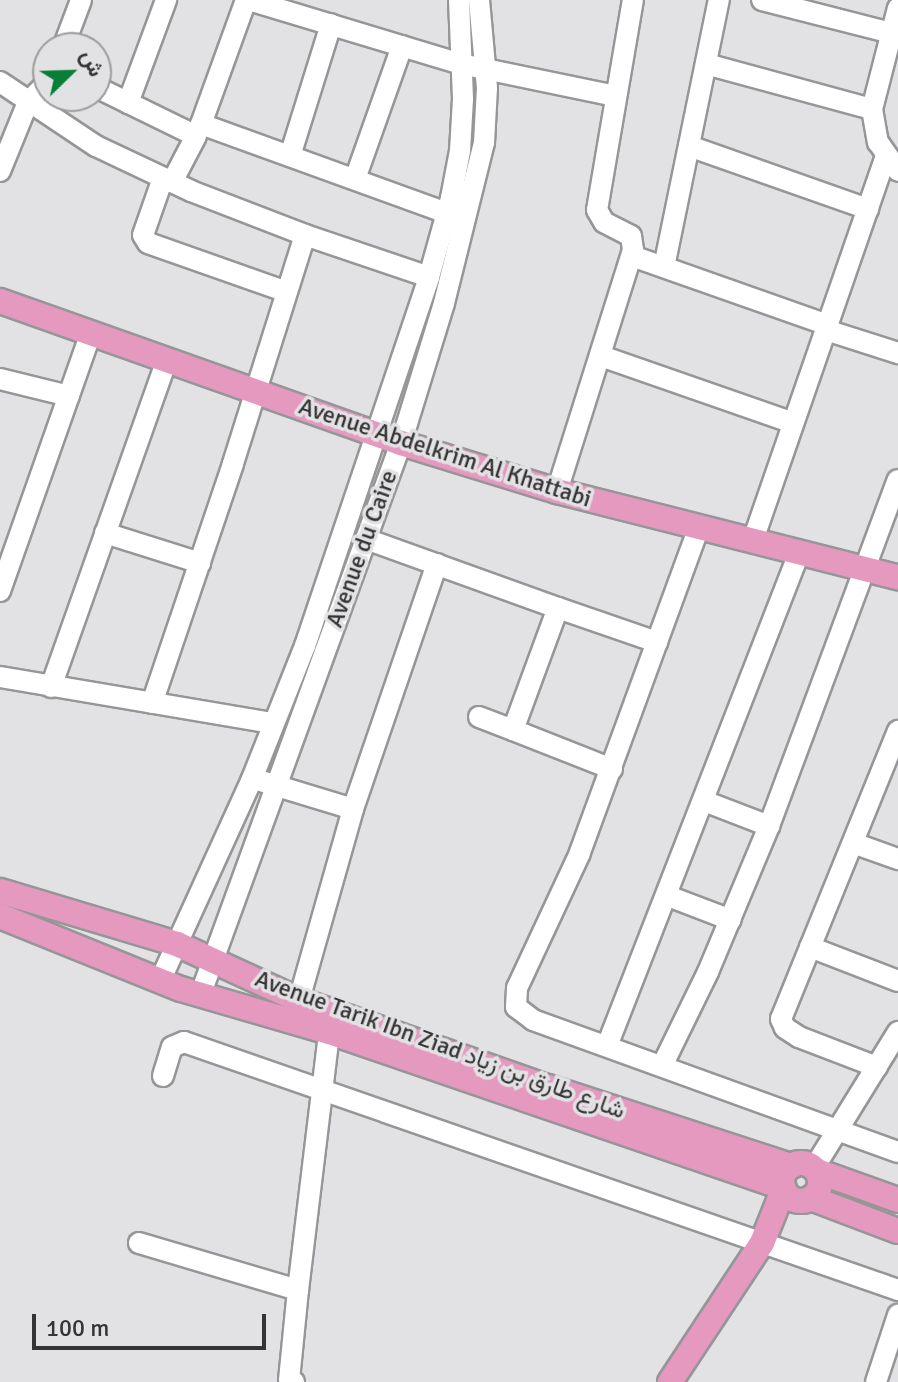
<!DOCTYPE html>
<meta charset="utf-8">
<style>
body{margin:0}
#map{position:relative;width:898px;height:1382px;overflow:hidden;background:#e2e2e4;font-family:Signika,Vazirmatn,sans-serif}
div>[style]{position:absolute}
.roads{filter:drop-shadow(2px 0 #969698) drop-shadow(-2px 0 #969698) drop-shadow(0 2px #969698) drop-shadow(0 -2px #969698)}
.minor>*{height:20px;margin:-10px;padding:0 10px;transform-origin:10px;border-radius:10px;background:#fff}
.major>*{height:24px;margin:-12px;padding:0 12px;transform-origin:12px;border-radius:12px;background:#e599bf}
.major>.ring{margin:-12px;padding:0;box-sizing:content-box;background:none;border:24px solid #e599bf;border-radius:50%}
span{translate:-50% -50%;white-space:nowrap;text-align:center;line-height:1.15;-webkit-text-stroke:7px #e2e2e4;paint-order:stroke}
.street-label{font-size:24px;color:#343435}
.north{position:absolute;left:32px;top:32px;width:80px;height:80px;box-sizing:border-box;background:#e2e2e4;border:2px solid #9c9c9e;border-radius:50%;rotate:67deg;font-size:22px;font-weight:700;line-height:32px;text-align:center;color:#343435}
.north::after{content:'';display:block;margin:auto;width:28px;height:36px;background:#097e36;clip-path:polygon(50% 0,100% 100%,50% 72%,0 100%)}
.scale{position:absolute;left:32px;top:1314px;width:234px;height:36px;box-sizing:border-box;border:4px solid #343435;border-top:0;padding-left:10px;font-size:24px;line-height:28px;white-space:nowrap;color:#343435;-webkit-text-stroke:6px #e2e2e4;paint-order:stroke}
</style>
<div id="map">
<div class="roads">
<div class="minor">
<div style="left:246px;top:0;width:132px;rotate:109.9deg"></div>
<div style="left:201px;top:124px;width:262px;rotate:19.9deg"></div>
<div style="left:249px;top:0;width:221px;rotate:16.8deg"></div>
<div style="left:461px;top:64px;width:157px;rotate:11.7deg"></div>
<div style="left:762px;top:0;width:133px;rotate:14.3deg"></div>
<div style="left:898px;top:8px;width:104px;rotate:104.4deg"></div>
<div style="left:872px;top:109px;width:34px;rotate:80deg"></div>
<div style="left:878px;top:142px;width:35px;rotate:55deg"></div>
<div style="left:63px;top:48px;width:51px;rotate:-69.4deg"></div>
<div style="left:706px;top:64px;width:172px;rotate:15.2deg"></div>
<div style="left:0;top:82px;width:115px;rotate:33.7deg"></div>
<div style="left:96px;top:146px;width:105px;rotate:25.3deg"></div>
<div style="left:191px;top:191px;width:122px;rotate:21.1deg"></div>
<div style="left:305px;top:235px;width:240px;rotate:107.5deg"></div>
<div style="left:233px;top:464px;width:252px;rotate:108.7deg"></div>
<div style="left:96px;top:87px;width:111px;rotate:26.1deg"></div>
<div style="left:196px;top:136px;width:52px;rotate:117.6deg"></div>
<div style="left:128px;top:103px;width:110px;rotate:-69.7deg"></div>
<div style="left:689px;top:146px;width:190px;rotate:19.4deg"></div>
<div style="left:290px;top:156px;width:138px;rotate:-72.7deg"></div>
<div style="left:0;top:171px;width:74px;rotate:-67.9deg"></div>
<div style="left:28px;top:102px;width:28px;rotate:-45deg"></div>
<div style="left:163px;top:178px;width:60px;rotate:109.3deg"></div>
<div style="left:143px;top:235px;width:9px;rotate:58deg"></div>
<div style="left:148px;top:243px;width:147px;rotate:19.4deg"></div>
<div style="left:355px;top:179px;width:141px;rotate:-70.5deg"></div>
<div style="left:305px;top:235px;width:131px;rotate:18.7deg"></div>
<div style="left:632px;top:256px;width:208px;rotate:19.4deg"></div>
<div style="left:664px;top:267px;width:273px;rotate:-78.4deg"></div>
<div style="left:826px;top:330px;width:76px;rotate:17.7deg"></div>
<div style="left:601px;top:356px;width:203px;rotate:19.2deg"></div>
<div style="left:0;top:379px;width:71px;rotate:13.8deg"></div>
<div style="left:557px;top:491px;width:253px;rotate:-72.5deg"></div>
<div style="left:633px;top:250px;width:14px;rotate:-98deg"></div>
<div style="left:631px;top:236px;width:30px;rotate:-153deg"></div>
<div style="left:604px;top:222px;width:14px;rotate:-120deg"></div>
<div style="left:597px;top:210px;width:213px;rotate:-80.3deg"></div>
<div style="left:699px;top:527px;width:347px;rotate:110.1deg"></div>
<div style="left:580px;top:853px;width:149px;rotate:115deg"></div>
<div style="left:517px;top:988px;width:19px;rotate:93deg"></div>
<div style="left:516px;top:1007px;width:21px;rotate:37deg"></div>
<div style="left:533px;top:1020px;width:388px;rotate:19.9deg"></div>
<div style="left:105px;top:533px;width:100px;rotate:17.5deg"></div>
<div style="left:366px;top:539px;width:204px;rotate:19.8deg"></div>
<div style="left:753px;top:540px;width:405px;rotate:-70.9deg"></div>
<div style="left:0;top:591px;width:274px;rotate:-70.6deg"></div>
<div style="left:0;top:677px;width:277px;rotate:9.6deg"></div>
<div style="left:51px;top:687px;width:347px;rotate:-70.5deg"></div>
<div style="left:479px;top:717px;width:36px;rotate:21deg"></div>
<div style="left:612px;top:769px;width:106px;rotate:-158.5deg"></div>
<div style="left:513px;top:730px;width:130px;rotate:-69.8deg"></div>
<div style="left:558px;top:608px;width:105px;rotate:19deg"></div>
<div style="left:261px;top:781px;width:96px;rotate:16.9deg"></div>
<div style="left:704px;top:801px;width:70px;rotate:21deg"></div>
<div style="left:853px;top:843px;width:48px;rotate:19.6deg"></div>
<div style="left:668px;top:896px;width:67px;rotate:20.9deg"></div>
<div style="left:810px;top:947px;width:94px;rotate:21.1deg"></div>
<div style="left:160px;top:981px;width:222px;rotate:-65.5deg"></div>
<div style="left:252px;top:779px;width:143px;rotate:-68.3deg"></div>
<div style="left:305px;top:646px;width:389px;rotate:-71.4deg"></div>
<div style="left:429px;top:277px;width:82px;rotate:-74.4deg"></div>
<div style="left:451px;top:198px;width:48px;rotate:-79.2deg"></div>
<div style="left:460px;top:151px;width:52px;rotate:-86.7deg"></div>
<div style="left:463px;top:99px;width:99px;rotate:-92.3deg"></div>
<div style="left:201px;top:993px;width:585px;rotate:-70.02deg"></div>
<div style="left:401px;top:443px;width:146px;rotate:-72.9deg"></div>
<div style="left:444px;top:303px;width:165px;rotate:-76deg"></div>
<div style="left:484px;top:143px;width:55px;rotate:-86.9deg"></div>
<div style="left:487px;top:88px;width:88px;rotate:-95.2deg"></div>
<div style="left:299px;top:1000px;width:198px;rotate:-74.2deg"></div>
<div style="left:353px;top:809px;width:259px;rotate:-71.1deg"></div>
<div style="left:607px;top:1046px;width:529px;rotate:-68.72deg"></div>
<div style="left:662px;top:1066px;width:105px;rotate:-63.9deg"></div>
<div style="left:708px;top:972px;width:158px;rotate:-67.3deg"></div>
<div style="left:769px;top:826px;width:369px;rotate:-69.6deg"></div>
<div style="left:877px;top:1067px;width:84px;rotate:-159deg"></div>
<div style="left:799px;top:1037px;width:17px;rotate:-147deg"></div>
<div style="left:785px;top:1028px;width:10px;rotate:-114deg"></div>
<div style="left:781px;top:1019px;width:311px;rotate:-67.9deg"></div>
<div style="left:163px;top:1076px;width:30px;rotate:-73deg"></div>
<div style="left:172px;top:1047px;width:13px;rotate:-23deg"></div>
<div style="left:184px;top:1042px;width:756px;rotate:19.15deg"></div>
<div style="left:814px;top:1168px;width:160px;rotate:-58.3deg"></div>
<div style="left:139px;top:1243px;width:166px;rotate:16.5deg"></div>
<div style="left:294px;top:1382px;width:5px;rotate:-158deg"></div>
<div style="left:289px;top:1380px;width:90px;rotate:-84.3deg"></div>
<div style="left:298px;top:1290px;width:260px;rotate:-83.1deg"></div>
<div style="left:876px;top:1382px;width:71px;rotate:-71.8deg"></div>
</div>
<div class="major">
<div style="left:0;top:301px;width:425px;rotate:19.5deg"></div>
<div style="left:401px;top:443px;width:163px;rotate:17.1deg"></div>
<div style="left:557px;top:491px;width:352px;rotate:14.2deg"></div>
<div style="left:0;top:891px;width:185px;rotate:16.7deg"></div>
<div style="left:177px;top:944px;width:134px;rotate:24.7deg"></div>
<div style="left:299px;top:1000px;width:264px;rotate:19.3deg"></div>
<div style="left:548px;top:1087px;width:256px;rotate:18deg"></div>
<div style="left:0;top:916px;width:195px;rotate:22deg"></div>
<div style="left:181px;top:989px;width:154px;rotate:16.2deg"></div>
<div style="left:329px;top:1032px;width:480px;rotate:18.9deg"></div>
<div class="ring" style="left:782px;top:1163px;width:14px;height:14px"></div>
<div style="left:817px;top:1171px;width:86px;rotate:19.7deg"></div>
<div style="left:811px;top:1198px;width:93px;rotate:20.8deg"></div>
<div style="left:670px;top:1382px;width:167px;rotate:-56.5deg"></div>
<div style="left:762px;top:1243px;width:59px;rotate:-68.2deg"></div>
</div>
</div>
<div class="street-label">
<span style="left:445px;top:453px;rotate:18deg">Avenue Abdelkrim Al Khattabi</span>
<span style="left:362px;top:549px;rotate:-70deg">Avenue du Caire</span>
<span style="left:440px;top:1045px;rotate:20deg">Avenue Tarik Ibn Ziad شارع طارق بن زياد</span>
</div>
<div class="north">ش</div>
<div class="scale">100 m</div>
</div>
